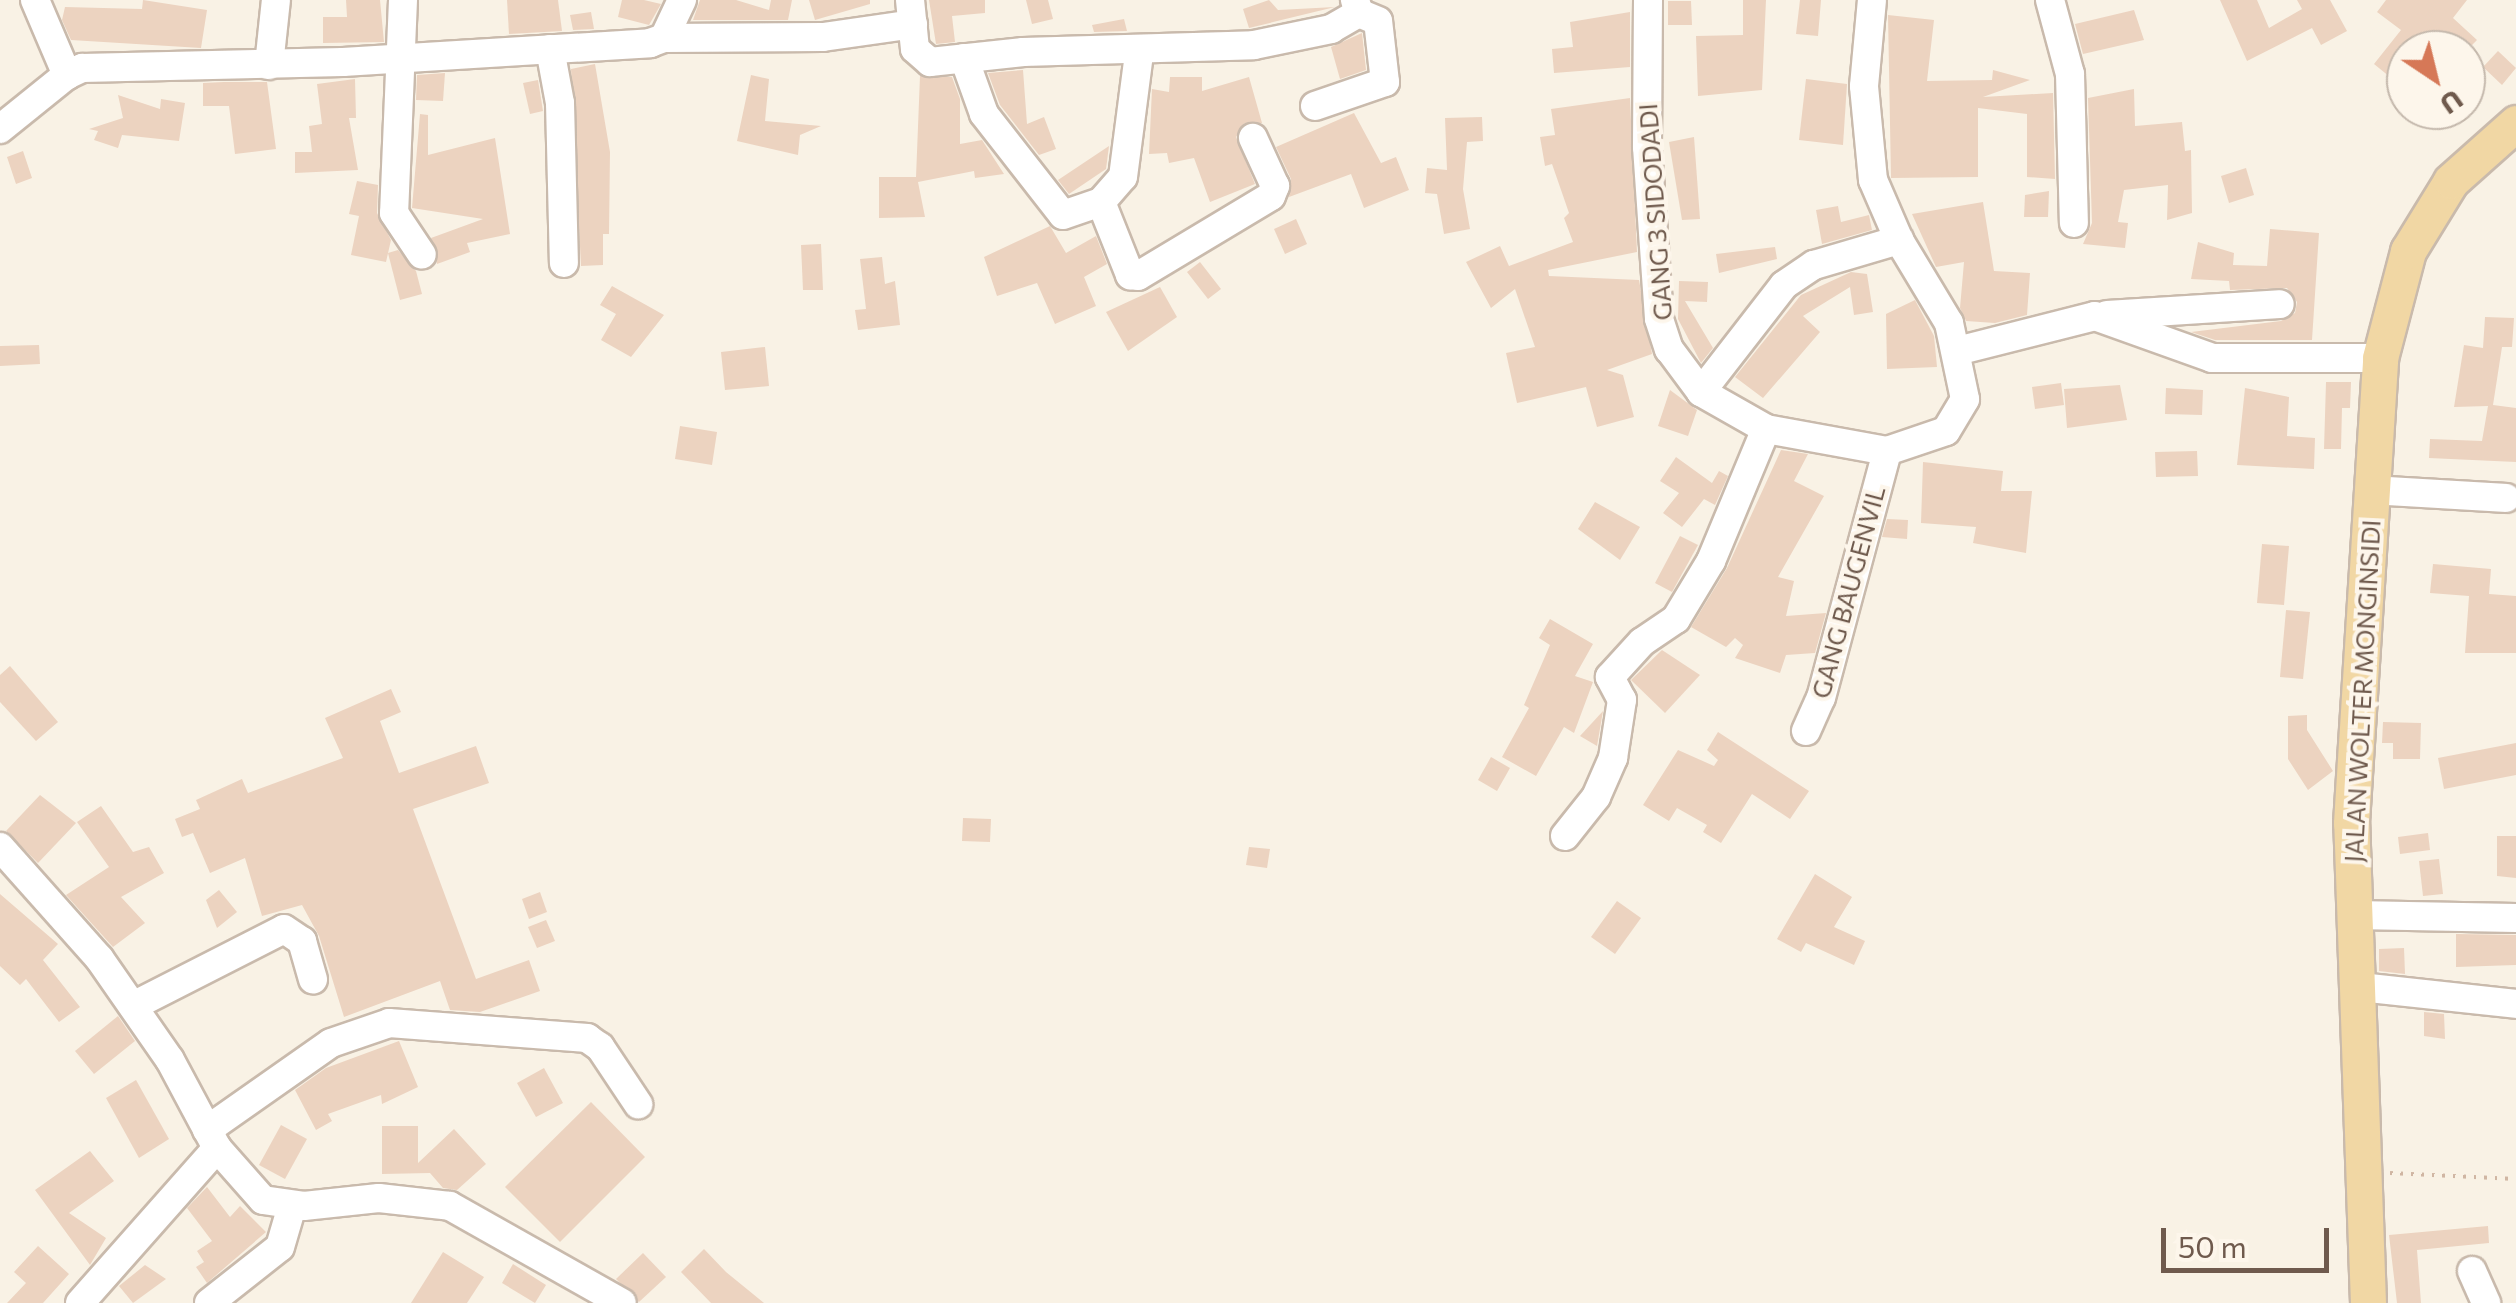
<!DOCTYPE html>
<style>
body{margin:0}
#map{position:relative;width:2516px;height:1303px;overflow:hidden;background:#f9f2e5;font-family:Commissioner,sans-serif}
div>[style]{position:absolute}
.building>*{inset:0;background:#ecd3c0}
.path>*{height:4px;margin-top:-2px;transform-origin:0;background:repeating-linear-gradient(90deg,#d0b6a3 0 2.5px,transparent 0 10.5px)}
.roads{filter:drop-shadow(2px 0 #c9baac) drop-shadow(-2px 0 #c9baac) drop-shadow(0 2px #c9baac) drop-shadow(0 -2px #c9baac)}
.minor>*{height:28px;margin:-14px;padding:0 14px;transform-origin:14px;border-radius:14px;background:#fff}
.major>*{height:35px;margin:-17.5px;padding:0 17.5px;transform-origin:17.5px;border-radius:17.5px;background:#f1d7a4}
span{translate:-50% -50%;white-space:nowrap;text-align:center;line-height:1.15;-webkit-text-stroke:8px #fdf6eb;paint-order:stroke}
.street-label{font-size:25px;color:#6f5a4d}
.north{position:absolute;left:2386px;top:30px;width:100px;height:100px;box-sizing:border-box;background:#fdf6eb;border:2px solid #c4b8ac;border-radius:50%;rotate:145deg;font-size:28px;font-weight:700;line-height:40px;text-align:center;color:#6f5a4d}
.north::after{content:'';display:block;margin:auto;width:35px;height:45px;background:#d67857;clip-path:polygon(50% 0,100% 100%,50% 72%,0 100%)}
.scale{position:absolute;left:2161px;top:1228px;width:168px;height:45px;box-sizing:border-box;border:5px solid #6f5a4d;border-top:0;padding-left:12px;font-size:30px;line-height:35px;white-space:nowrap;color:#6f5a4d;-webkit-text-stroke:8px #fdf6eb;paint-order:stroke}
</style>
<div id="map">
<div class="building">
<div style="clip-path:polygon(143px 0,207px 10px,201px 48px,71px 40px,62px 20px,65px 7px,142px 9px)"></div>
<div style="clip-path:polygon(346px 0,380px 0,384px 42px,323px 43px,323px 17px,347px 17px)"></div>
<div style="clip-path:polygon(507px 0,558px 0,562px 31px,509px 34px)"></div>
<div style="clip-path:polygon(622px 0,644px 0,661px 4px,649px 25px,618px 17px)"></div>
<div style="clip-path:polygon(700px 0,736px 0,769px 10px,771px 0,792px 0,788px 20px,693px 20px)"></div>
<div style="clip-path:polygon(809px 0,870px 0,870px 4px,815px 20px)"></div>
<div style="clip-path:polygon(929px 0,985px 0,985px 13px,952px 16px,955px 42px,936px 44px)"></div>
<div style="clip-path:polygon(1026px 0,1048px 0,1053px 19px,1032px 24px)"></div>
<div style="clip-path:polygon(1269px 0,1278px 10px,1335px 7px,1249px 28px,1243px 9px)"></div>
<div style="clip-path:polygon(1743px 0,1766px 0,1762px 90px,1698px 96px,1696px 36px,1743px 35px)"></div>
<div style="clip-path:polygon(1800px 0,1821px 0,1818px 36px,1796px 34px)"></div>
<div style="clip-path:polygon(2220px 0,2257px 0,2269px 28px,2302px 9px,2297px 0,2330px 0,2347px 31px,2321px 45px,2312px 28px,2247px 61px)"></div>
<div style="clip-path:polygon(2386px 0,2467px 0,2453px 18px,2477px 40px,2467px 50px,2406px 50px,2406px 90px,2374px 64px,2401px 30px,2377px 12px)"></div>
<div style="clip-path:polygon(1668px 1px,1691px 1px,1692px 25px,1668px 25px)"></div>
<div style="clip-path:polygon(2134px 10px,2144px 40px,2083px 54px,2075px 24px)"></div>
<div style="clip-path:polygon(591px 12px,594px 29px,573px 30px,570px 15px)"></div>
<div style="clip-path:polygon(1630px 12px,1630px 67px,1554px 73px,1552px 49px,1573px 47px,1570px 22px)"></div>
<div style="clip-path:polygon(1888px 15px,1934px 20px,1927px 81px,1992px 80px,1993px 70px,2030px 80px,1983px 97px,2053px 93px,2055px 179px,2027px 177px,2027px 114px,1978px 108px,1978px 177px,1891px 178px)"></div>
<div style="clip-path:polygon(1124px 19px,1127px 31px,1094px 32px,1092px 25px)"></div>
<div style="clip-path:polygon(1362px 33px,1366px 70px,1340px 79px,1331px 47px)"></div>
<div style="clip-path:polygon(2498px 51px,2516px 68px,2502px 85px,2483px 67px)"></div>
<div style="clip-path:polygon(595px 64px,610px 152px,609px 234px,603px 234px,603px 265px,581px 266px,571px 69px)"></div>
<div style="clip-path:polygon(1023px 70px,1027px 124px,1044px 117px,1056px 149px,1039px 155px,1000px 105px,988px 73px)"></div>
<div style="clip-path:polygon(445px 73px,443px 101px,416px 100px,417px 75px)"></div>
<div style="clip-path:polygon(751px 75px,769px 79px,765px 121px,821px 126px,800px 135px,798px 155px,737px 141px)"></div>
<div style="clip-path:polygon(920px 76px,952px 77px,960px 99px,960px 144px,982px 140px,1004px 174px,975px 178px,974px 171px,918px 182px,925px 217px,879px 218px,879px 177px,916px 177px)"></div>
<div style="clip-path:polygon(1170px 77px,1202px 77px,1202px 91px,1249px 77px,1262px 123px,1245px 123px,1236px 137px,1255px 184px,1210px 202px,1194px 158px,1169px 163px,1167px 153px,1149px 154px,1152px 89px,1169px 92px)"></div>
<div style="clip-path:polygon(355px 79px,356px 118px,349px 118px,358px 170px,295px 173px,295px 152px,312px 152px,309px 126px,322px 124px,317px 84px)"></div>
<div style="clip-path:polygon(1806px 79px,1847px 84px,1843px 145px,1799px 140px)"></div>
<div style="clip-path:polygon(538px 80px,543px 111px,530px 114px,523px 83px)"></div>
<div style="clip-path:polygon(224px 82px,267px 82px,276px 149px,235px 154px,229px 106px,203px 106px,203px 83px)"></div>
<div style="clip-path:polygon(2134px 89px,2135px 126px,2182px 122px,2185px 151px,2191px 150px,2192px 213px,2167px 220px,2168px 185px,2124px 190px,2118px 222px,2128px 223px,2125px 248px,2083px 244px,2092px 223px,2088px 98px)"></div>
<div style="clip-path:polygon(118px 95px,160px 109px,161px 99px,185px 103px,179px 141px,122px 135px,118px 148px,94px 140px,98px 131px,89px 129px,123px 118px)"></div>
<div style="clip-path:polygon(1630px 98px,1637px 252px,1548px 270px,1549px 276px,1639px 280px,1652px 354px,1607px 370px,1623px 375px,1634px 417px,1597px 427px,1586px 387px,1517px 403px,1506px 353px,1535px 347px,1515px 289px,1491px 308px,1466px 262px,1500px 246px,1509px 266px,1573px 242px,1564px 218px,1569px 213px,1552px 164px,1545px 166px,1540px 137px,1555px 135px,1551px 109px)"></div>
<div style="clip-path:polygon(1354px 113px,1381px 163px,1396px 157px,1409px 190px,1364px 208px,1351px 174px,1289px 197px,1291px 179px,1276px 147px)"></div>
<div style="clip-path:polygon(420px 114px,428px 115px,428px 155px,495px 138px,510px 234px,467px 243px,470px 252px,437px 264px,431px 238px,483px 219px,412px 208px)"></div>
<div style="clip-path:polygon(1482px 117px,1483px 141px,1467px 142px,1463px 189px,1470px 229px,1444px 234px,1437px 194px,1425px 193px,1427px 168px,1447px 170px,1445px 118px)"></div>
<div style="clip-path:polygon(1694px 137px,1700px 219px,1682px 220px,1669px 142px)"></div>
<div style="clip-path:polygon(1109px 146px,1106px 169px,1069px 194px,1058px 180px)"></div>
<div style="clip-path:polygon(23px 151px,32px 178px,16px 184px,7px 157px)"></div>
<div style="clip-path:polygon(2246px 168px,2254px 195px,2229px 203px,2221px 176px)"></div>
<div style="clip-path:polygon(357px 181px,378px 185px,377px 213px,391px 240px,386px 262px,351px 255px,359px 216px,349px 214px)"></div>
<div style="clip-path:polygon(2049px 191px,2048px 217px,2024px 217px,2025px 195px)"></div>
<div style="clip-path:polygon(1983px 202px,1994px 271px,2030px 273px,2027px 315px,1995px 323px,1966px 321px,1960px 308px,1964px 262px,1936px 267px,1912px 214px)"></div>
<div style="clip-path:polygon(1838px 206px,1841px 222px,1869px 215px,1872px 230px,1822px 244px,1816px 210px)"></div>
<div style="clip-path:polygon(1296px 219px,1307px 244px,1285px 254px,1274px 229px)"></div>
<div style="clip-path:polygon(1050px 226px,1066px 253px,1096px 236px,1107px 264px,1084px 277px,1096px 306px,1055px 324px,1037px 283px,997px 296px,984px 257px)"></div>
<div style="clip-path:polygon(2270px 229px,2319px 233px,2312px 340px,2215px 340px,2191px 332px,2281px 321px,2295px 313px,2297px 302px,2287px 288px,2230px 290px,2229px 281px,2191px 279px,2198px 242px,2234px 253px,2233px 265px,2267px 266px)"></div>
<div style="clip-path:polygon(821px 244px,823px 290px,803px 290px,801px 245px)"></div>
<div style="clip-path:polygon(1775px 247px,1777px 259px,1719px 273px,1716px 254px)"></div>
<div style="clip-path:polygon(398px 250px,416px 271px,422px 294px,400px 300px,388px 253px)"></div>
<div style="clip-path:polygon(882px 257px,885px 284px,895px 281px,900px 325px,858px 330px,855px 310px,866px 309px,860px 259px)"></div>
<div style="clip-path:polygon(1200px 262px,1221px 289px,1208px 299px,1187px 272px)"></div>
<div style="clip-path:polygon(1851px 272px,1867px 274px,1873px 312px,1854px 315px,1850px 287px,1803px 316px,1820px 332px,1763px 398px,1735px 377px,1801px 295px)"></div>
<div style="clip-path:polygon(1679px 281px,1708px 282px,1707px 302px,1685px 301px,1713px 348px,1701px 363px,1678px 319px)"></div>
<div style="clip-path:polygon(612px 286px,664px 315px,631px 357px,601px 340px,616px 314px,600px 305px)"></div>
<div style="clip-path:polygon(1160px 287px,1177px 317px,1128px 351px,1106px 312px)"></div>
<div style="clip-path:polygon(1915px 300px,1934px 336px,1937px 367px,1887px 369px,1886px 314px)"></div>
<div style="clip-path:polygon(2485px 317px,2514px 318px,2512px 347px,2502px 347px,2493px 405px,2516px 408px,2516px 462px,2429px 458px,2430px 439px,2482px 441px,2488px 406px,2454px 407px,2464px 345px,2483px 348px)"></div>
<div style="clip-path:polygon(39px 345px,40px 364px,0 366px,0 346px)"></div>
<div style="clip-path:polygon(765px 347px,769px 386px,725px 390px,721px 352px)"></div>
<div style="clip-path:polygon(2326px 382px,2351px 382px,2350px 408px,2342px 408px,2341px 449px,2324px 449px)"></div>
<div style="clip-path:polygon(2061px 383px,2064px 405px,2035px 409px,2032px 387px)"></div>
<div style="clip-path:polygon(2120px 385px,2127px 420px,2067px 428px,2064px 389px)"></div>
<div style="clip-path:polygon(2166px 388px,2203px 390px,2202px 415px,2165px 414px)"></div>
<div style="clip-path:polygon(2245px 388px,2289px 397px,2287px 436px,2315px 438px,2314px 469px,2237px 465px)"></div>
<div style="clip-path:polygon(1670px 390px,1697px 410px,1688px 436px,1658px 426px)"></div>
<div style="clip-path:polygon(680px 426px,717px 432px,712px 465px,675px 459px)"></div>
<div style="clip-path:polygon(1781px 450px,1808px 454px,1794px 481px,1824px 496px,1778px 577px,1794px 581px,1786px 616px,1826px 613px,1815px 653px,1786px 655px,1780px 673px,1735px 658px,1743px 645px,1735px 638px,1726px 647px,1691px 627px,1727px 568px)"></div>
<div style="clip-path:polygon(2197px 451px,2198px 476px,2156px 477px,2155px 452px)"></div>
<div style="clip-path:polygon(1676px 457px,1712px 483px,1719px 471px,1728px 476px,1715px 505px,1704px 499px,1682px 527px,1663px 513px,1679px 493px,1660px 481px)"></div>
<div style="clip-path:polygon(1923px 462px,2003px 471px,2001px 491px,2032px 491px,2026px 553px,1973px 543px,1976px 527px,1921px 523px)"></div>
<div style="clip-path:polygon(1595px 502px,1640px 527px,1620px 560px,1578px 529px)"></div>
<div style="clip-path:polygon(1887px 519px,1908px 520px,1907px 539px,1882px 537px)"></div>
<div style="clip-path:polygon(1680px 536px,1698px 545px,1672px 592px,1655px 583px)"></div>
<div style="clip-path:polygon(2262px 544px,2289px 546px,2284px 605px,2257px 603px)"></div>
<div style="clip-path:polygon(2433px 564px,2491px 569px,2489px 594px,2516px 596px,2516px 653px,2465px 653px,2469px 596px,2430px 593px)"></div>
<div style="clip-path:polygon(2286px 610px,2310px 612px,2303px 679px,2280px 677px)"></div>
<div style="clip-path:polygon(1550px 619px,1593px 644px,1575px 676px,1593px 682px,1574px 733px,1564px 727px,1536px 776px,1502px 757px,1529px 708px,1524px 705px,1550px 645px,1539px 638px)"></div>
<div style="clip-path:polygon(1662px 650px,1700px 675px,1665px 713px,1631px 680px)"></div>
<div style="clip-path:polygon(10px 666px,58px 722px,36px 741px,0 702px,0 675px)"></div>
<div style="clip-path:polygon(391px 689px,401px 712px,380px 721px,399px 773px,476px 746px,489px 783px,413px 809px,476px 979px,529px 960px,540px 991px,480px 1012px,450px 1010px,440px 981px,344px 1017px,319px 936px,302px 905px,262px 916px,245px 858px,210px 873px,193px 833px,182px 837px,175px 819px,200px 809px,196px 800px,242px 779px,248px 793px,343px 758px,325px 718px)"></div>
<div style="clip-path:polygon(1603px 711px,1597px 746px,1580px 736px)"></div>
<div style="clip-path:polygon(2307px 715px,2307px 730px,2333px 771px,2308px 790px,2288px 759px,2288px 716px)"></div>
<div style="clip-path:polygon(2383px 722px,2421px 723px,2420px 759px,2393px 759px,2393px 743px,2382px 743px)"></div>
<div style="clip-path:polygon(1718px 732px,1809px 791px,1790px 819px,1752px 794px,1721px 843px,1703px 832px,1707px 825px,1677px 808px,1669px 821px,1643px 805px,1678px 750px,1714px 766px,1718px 760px,1707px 750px)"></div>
<div style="clip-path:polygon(2516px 743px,2516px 775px,2444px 789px,2438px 758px)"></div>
<div style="clip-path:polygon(1491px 757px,1510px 768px,1497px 791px,1478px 780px)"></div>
<div style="clip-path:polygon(40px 795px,76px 823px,38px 863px,6px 831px)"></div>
<div style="clip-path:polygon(101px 806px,133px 852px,149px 847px,164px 873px,121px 897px,145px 923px,113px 947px,66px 895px,109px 867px,77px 822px)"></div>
<div style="clip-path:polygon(963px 818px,991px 819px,990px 842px,962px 841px)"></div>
<div style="clip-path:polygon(2428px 833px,2430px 850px,2400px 854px,2398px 837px)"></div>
<div style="clip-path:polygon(2497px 836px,2516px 836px,2516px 878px,2497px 876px)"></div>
<div style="clip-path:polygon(1249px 847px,1270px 849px,1267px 868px,1246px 865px)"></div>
<div style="clip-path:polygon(2439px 859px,2443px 894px,2423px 896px,2419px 861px)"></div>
<div style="clip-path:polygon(1815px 874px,1852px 897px,1834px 927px,1865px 941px,1854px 965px,1806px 943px,1801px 952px,1777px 939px)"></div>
<div style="clip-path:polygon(219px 890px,237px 912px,217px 928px,206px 900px)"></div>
<div style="clip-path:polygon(540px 892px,547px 912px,529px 919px,522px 899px)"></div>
<div style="clip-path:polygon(0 894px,58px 944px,43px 960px,80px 1007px,59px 1022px,26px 979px,20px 985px,0 966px)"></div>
<div style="clip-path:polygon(1617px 901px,1641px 918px,1615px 954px,1591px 937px)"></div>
<div style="clip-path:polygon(546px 920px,555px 941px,537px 948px,528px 927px)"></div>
<div style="clip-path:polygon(2456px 934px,2516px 935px,2516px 965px,2456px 967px)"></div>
<div style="clip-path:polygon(2404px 948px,2405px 974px,2379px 971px,2379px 949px)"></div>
<div style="clip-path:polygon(2424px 1012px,2444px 1014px,2445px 1039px,2424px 1036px)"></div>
<div style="clip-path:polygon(118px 1016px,135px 1041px,94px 1074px,75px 1051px)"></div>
<div style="clip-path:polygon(399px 1041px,418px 1087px,382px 1104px,381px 1095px,328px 1114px,332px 1121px,316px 1130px,295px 1090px,326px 1068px)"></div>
<div style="clip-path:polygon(544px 1068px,563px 1103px,536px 1117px,517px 1083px)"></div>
<div style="clip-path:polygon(136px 1080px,169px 1139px,139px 1158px,106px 1098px)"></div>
<div style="clip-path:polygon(591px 1102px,645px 1157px,560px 1242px,505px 1187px)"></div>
<div style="clip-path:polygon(281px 1125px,307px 1139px,285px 1179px,259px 1165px)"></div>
<div style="clip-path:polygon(382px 1126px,418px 1126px,418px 1163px,454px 1129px,486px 1164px,457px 1190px,443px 1188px,430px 1173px,382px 1174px)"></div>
<div style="clip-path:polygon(90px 1151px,114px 1181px,69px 1213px,106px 1238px,90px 1265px,35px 1190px)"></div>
<div style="clip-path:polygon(207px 1187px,230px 1217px,240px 1206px,266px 1232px,207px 1283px,196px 1267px,204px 1262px,197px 1251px,212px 1241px,187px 1208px)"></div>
<div style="clip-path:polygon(2488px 1226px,2489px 1243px,2417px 1250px,2421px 1303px,2397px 1303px,2389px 1235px)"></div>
<div style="clip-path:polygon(38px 1246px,69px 1274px,43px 1303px,7px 1303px,26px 1283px,14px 1272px)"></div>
<div style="clip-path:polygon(704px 1249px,726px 1272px,764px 1303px,711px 1303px,681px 1272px)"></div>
<div style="clip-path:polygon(443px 1252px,484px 1277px,467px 1303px,411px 1303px)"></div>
<div style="clip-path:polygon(643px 1253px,666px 1277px,639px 1302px,616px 1279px)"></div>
<div style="clip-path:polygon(513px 1264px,546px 1285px,535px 1303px,502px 1283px)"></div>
<div style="clip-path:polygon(145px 1265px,166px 1279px,133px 1303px,119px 1286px)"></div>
</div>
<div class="path">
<div style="left:2390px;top:1173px;width:126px;rotate:2.7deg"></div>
</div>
<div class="roads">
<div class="minor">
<div style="left:35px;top:0;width:82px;rotate:66.9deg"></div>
<div style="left:67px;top:75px;width:17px;rotate:-25deg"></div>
<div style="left:82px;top:68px;width:261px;rotate:-1.3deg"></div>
<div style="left:343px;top:62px;width:308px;rotate:-3.5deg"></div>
<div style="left:650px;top:43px;width:15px;rotate:-20deg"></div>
<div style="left:664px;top:38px;width:42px;rotate:-64.7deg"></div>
<div style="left:403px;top:0;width:213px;rotate:92.4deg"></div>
<div style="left:394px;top:213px;width:50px;rotate:56.3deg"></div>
<div style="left:910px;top:0;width:49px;rotate:84.2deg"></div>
<div style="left:915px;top:49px;width:20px;rotate:41deg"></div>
<div style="left:930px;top:62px;width:94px;rotate:-6.1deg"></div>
<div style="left:1023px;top:52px;width:231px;rotate:-1.7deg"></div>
<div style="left:1254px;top:45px;width:79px;rotate:-11.7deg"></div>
<div style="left:1331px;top:29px;width:32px;rotate:-30deg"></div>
<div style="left:1359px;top:13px;width:14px;rotate:-107deg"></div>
<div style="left:1648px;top:0;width:147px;rotate:90.4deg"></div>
<div style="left:1647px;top:147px;width:172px;rotate:86deg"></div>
<div style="left:1659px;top:319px;width:32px;rotate:72deg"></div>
<div style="left:1669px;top:349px;width:54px;rotate:53.3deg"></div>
<div style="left:1701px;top:392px;width:75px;rotate:29.6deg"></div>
<div style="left:1766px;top:429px;width:123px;rotate:10.3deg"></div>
<div style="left:1887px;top:451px;width:62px;rotate:-18.7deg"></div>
<div style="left:1946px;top:431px;width:37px;rotate:-59deg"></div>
<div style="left:1965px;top:399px;width:78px;rotate:-101.9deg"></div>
<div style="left:1949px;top:323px;width:97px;rotate:-121.1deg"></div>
<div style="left:1899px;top:240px;width:65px;rotate:-113.4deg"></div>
<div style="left:1873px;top:180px;width:94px;rotate:-95.5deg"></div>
<div style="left:1864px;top:86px;width:86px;rotate:-84.7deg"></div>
<div style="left:2050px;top:0;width:77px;rotate:74.9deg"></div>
<div style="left:2070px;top:74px;width:149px;rotate:88.5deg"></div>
<div style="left:664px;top:38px;width:159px;rotate:-0.4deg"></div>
<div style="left:823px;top:37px;width:91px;rotate:-8.2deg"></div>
<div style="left:550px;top:49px;width:55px;rotate:79.5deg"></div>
<div style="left:560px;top:103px;width:160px;rotate:88.6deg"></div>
<div style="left:964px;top:58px;width:59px;rotate:70.3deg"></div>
<div style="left:984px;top:114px;width:128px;rotate:52deg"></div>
<div style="left:1063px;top:215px;width:40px;rotate:-18.9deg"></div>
<div style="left:1101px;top:202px;width:33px;rotate:-49deg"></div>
<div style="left:1123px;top:177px;width:125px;rotate:-82.6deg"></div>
<div style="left:269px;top:65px;width:65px;rotate:-83.9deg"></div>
<div style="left:1315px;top:106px;width:74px;rotate:-18.9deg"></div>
<div style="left:1385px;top:82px;width:61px;rotate:-96.5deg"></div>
<div style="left:1378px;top:21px;width:21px;rotate:-157deg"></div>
<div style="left:0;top:129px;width:86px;rotate:-38.9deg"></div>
<div style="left:1101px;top:202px;width:79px;rotate:68.3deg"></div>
<div style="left:1130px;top:275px;width:8px;rotate:7deg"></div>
<div style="left:1138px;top:276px;width:155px;rotate:-31deg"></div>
<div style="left:1271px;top:196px;width:11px;rotate:-68deg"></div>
<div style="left:1275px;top:186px;width:53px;rotate:-114.6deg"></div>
<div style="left:2107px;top:315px;width:173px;rotate:-3.6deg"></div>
<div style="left:1957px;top:351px;width:142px;rotate:-14.2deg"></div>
<div style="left:2095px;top:316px;width:124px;rotate:19.7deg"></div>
<div style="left:2212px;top:358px;width:168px"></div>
<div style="left:1701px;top:392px;width:135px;rotate:-52.2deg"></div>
<div style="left:1784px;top:285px;width:36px;rotate:-34deg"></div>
<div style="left:1814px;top:265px;width:89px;rotate:-16.4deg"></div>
<div style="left:2372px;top:490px;width:134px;rotate:3.4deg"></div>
<div style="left:1806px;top:731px;width:36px;rotate:-66deg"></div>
<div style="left:1821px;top:698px;width:256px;rotate:-75deg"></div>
<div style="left:1565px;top:836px;width:50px;rotate:-51.5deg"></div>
<div style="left:1596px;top:797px;width:43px;rotate:-66.4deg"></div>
<div style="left:1613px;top:758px;width:59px;rotate:-81.2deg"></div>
<div style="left:1622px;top:700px;width:26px;rotate:-118deg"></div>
<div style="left:1610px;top:677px;width:47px;rotate:-47.6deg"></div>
<div style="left:1642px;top:642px;width:41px;rotate:-34.1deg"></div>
<div style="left:1676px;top:619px;width:68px;rotate:-58.9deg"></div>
<div style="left:1711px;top:561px;width:143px;rotate:-67.4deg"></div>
<div style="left:0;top:847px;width:149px;rotate:48.3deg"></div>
<div style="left:99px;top:958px;width:124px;rotate:55.2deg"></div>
<div style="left:170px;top:1060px;width:100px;rotate:61.9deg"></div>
<div style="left:217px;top:1148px;width:69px;rotate:48.5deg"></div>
<div style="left:263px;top:1200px;width:41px;rotate:8.3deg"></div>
<div style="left:304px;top:1206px;width:75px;rotate:-6.1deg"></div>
<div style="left:379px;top:1198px;width:71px;rotate:6.4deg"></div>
<div style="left:450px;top:1206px;width:197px;rotate:29.4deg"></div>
<div style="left:2354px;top:915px;width:162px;rotate:1.1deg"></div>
<div style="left:2360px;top:987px;width:157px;rotate:6.2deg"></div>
<div style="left:133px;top:1006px;width:169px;rotate:-27deg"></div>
<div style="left:284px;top:929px;width:22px;rotate:34deg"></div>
<div style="left:302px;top:941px;width:40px;rotate:74deg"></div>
<div style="left:207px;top:1130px;width:151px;rotate:-35.1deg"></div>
<div style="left:331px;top:1043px;width:61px;rotate:-19deg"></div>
<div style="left:389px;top:1023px;width:199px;rotate:4.3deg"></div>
<div style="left:587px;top:1038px;width:16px;rotate:35deg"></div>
<div style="left:600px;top:1047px;width:69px;rotate:56.3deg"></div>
<div style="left:2472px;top:1271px;width:35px;rotate:66deg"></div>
<div style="left:80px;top:1303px;width:207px;rotate:-48.5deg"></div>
<div style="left:209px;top:1303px;width:90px;rotate:-38.3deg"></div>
<div style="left:280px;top:1247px;width:43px;rotate:-73.7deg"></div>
</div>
<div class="major">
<div style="left:2368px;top:1303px;width:480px;rotate:-92deg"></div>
<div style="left:2351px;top:823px;width:466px;rotate:-86.4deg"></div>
<div style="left:2380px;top:358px;width:111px;rotate:-75.3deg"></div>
<div style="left:2408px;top:251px;width:82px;rotate:-58.4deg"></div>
<div style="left:2451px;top:181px;width:87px;rotate:-41.7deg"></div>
</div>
</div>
<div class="street-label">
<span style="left:1655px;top:212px;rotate:-94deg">GANG 3 SIDODADI</span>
<span style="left:1848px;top:592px;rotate:-75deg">GANG BAUGENVIL</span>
<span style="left:2362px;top:691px;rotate:-87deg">JALAN WOLTER MONGINSIDI</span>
</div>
<div class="north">U</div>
<div class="scale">50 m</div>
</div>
